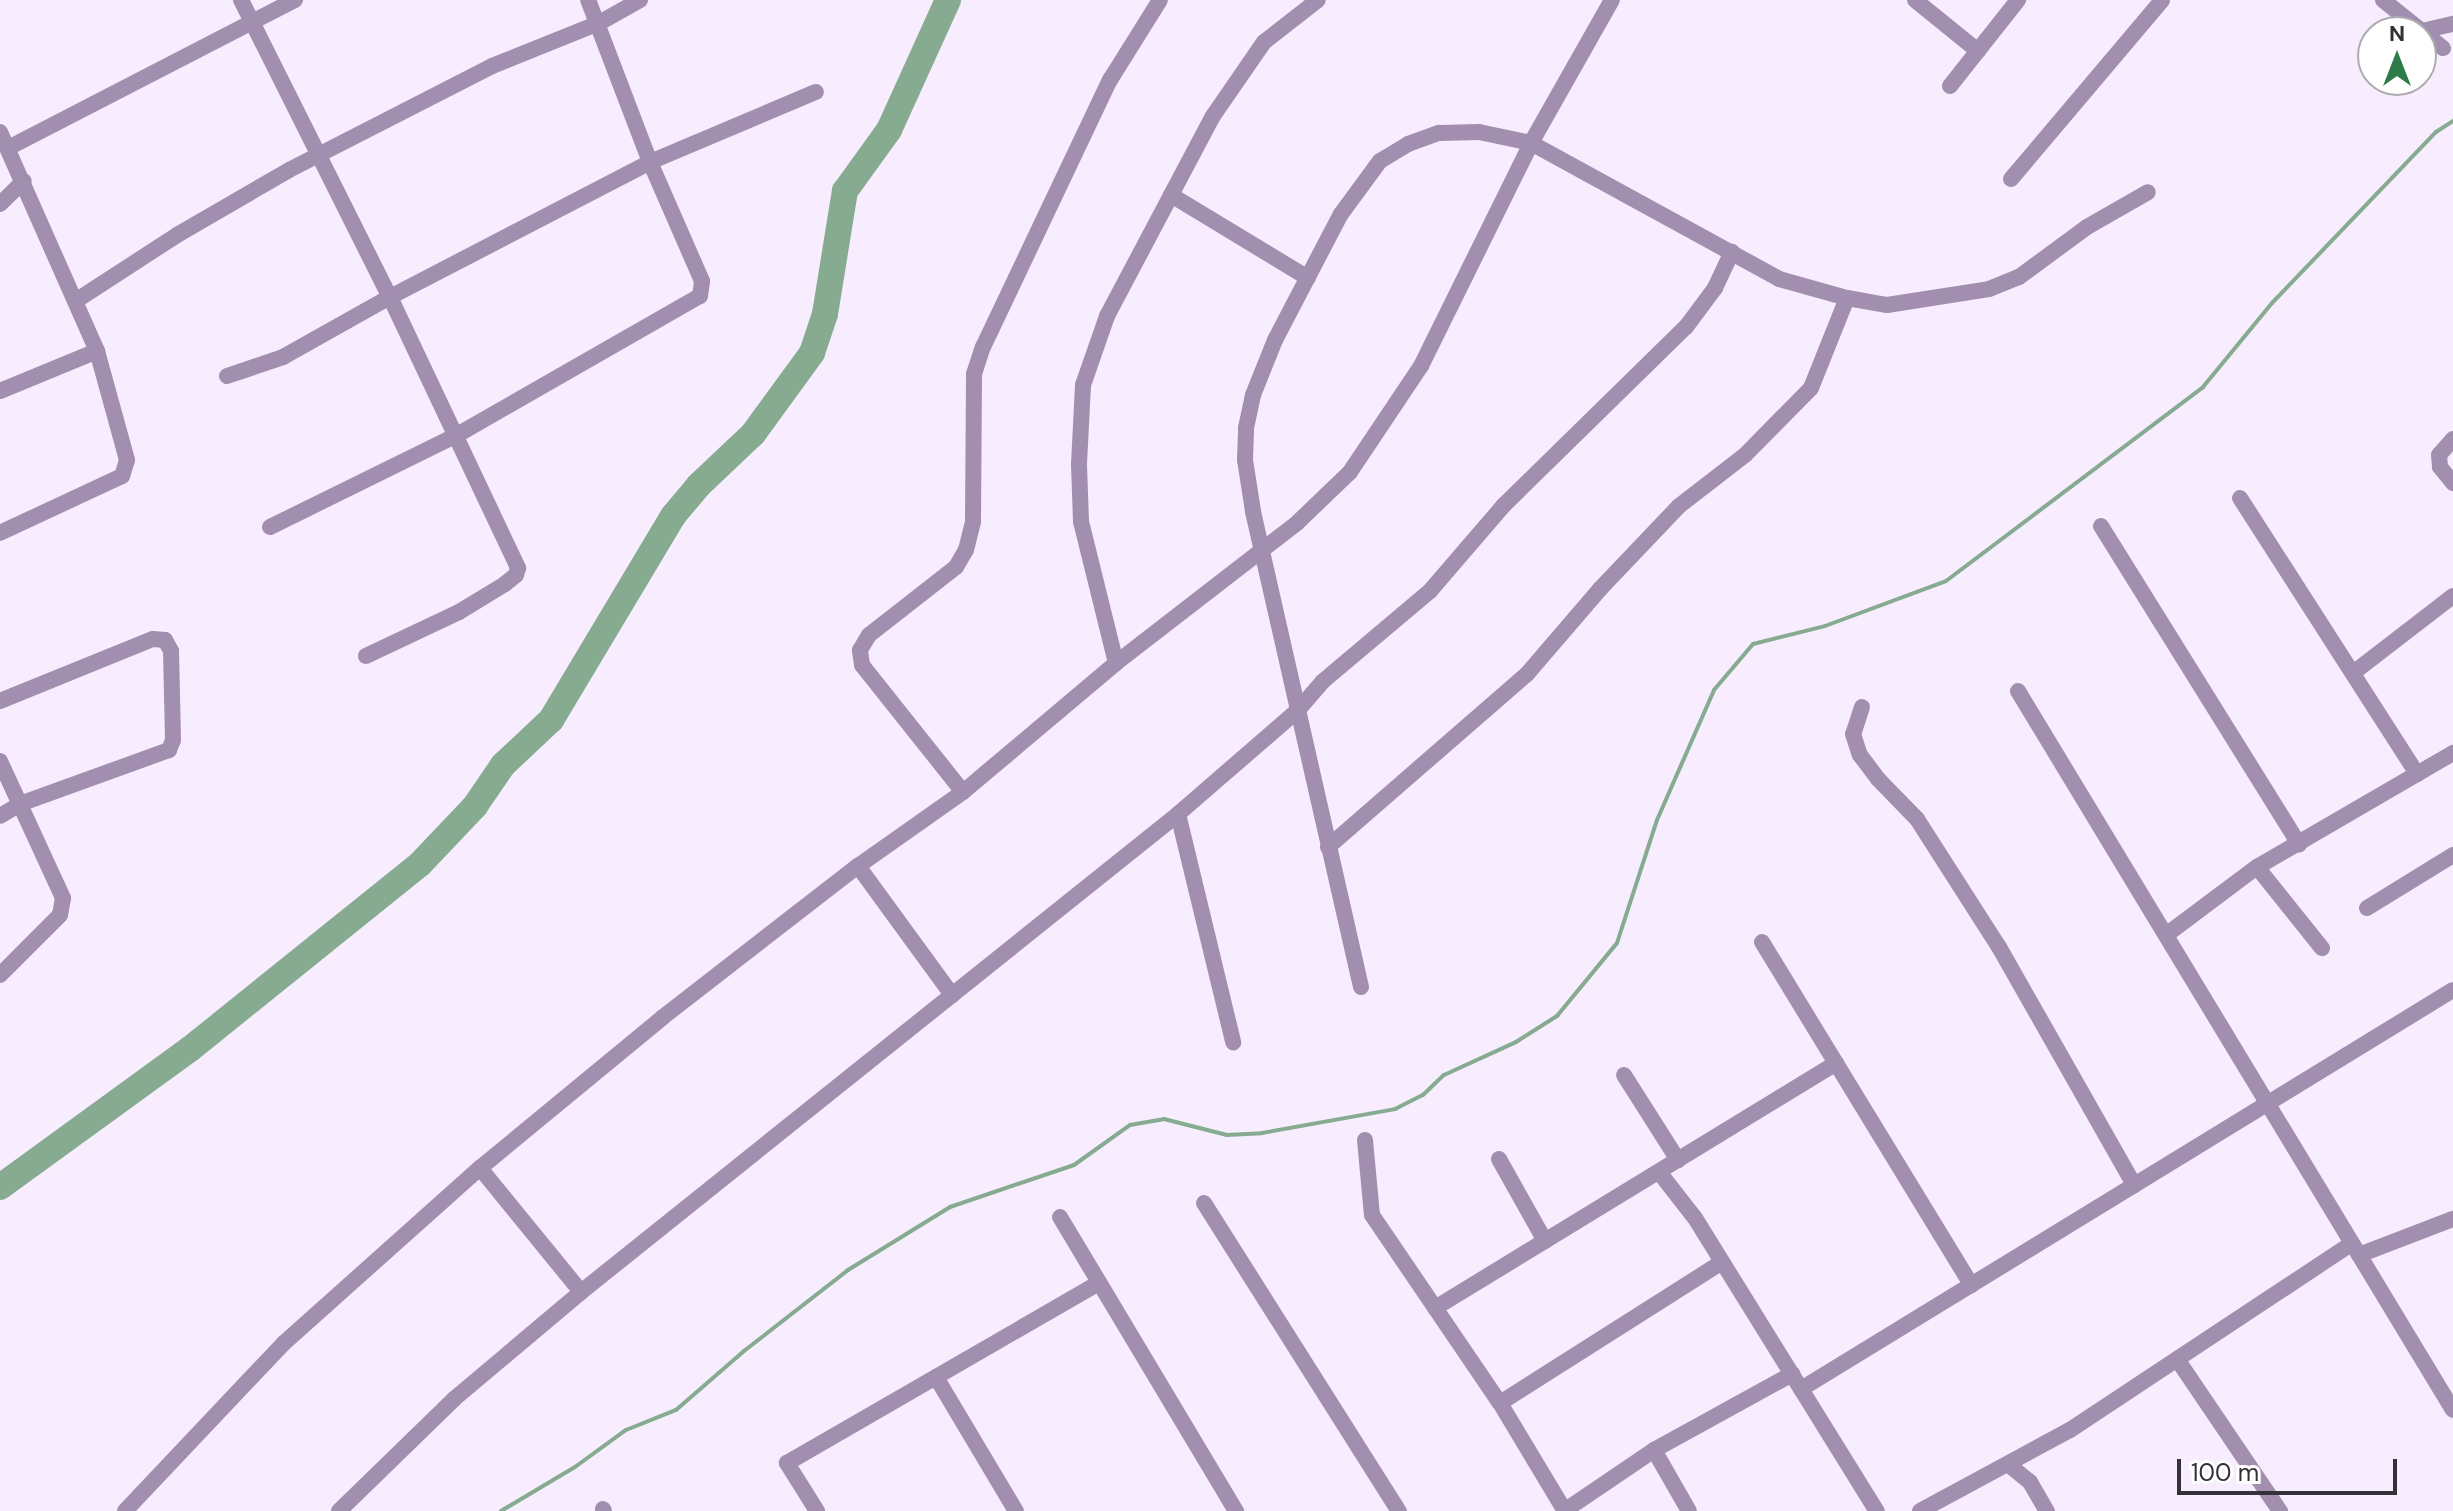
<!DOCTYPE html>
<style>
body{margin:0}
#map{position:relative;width:2453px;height:1511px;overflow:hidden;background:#f7edfe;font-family:"DM Sans",sans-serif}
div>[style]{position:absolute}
.stream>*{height:4px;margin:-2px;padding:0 2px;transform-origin:2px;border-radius:2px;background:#86ab90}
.river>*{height:26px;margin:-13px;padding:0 13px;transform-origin:13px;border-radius:13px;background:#86ab90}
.street>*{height:16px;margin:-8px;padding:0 8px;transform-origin:8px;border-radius:8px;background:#a28fb0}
span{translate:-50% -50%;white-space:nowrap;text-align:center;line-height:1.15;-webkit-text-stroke:8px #fff;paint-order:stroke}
.north{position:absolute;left:2357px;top:16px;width:80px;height:80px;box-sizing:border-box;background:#fff;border:2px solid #aeacaf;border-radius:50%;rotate:0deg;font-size:22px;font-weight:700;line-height:32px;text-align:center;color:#343037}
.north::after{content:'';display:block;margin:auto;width:28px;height:36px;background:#2e7b4a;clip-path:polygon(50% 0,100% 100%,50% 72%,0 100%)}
.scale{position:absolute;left:2177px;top:1459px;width:220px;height:36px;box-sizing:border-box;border:4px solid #343037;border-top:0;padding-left:10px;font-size:24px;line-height:28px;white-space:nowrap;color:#343037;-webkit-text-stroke:6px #fff;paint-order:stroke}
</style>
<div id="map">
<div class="stream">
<div style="left:501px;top:1511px;width:86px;rotate:-30.7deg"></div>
<div style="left:575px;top:1467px;width:63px;rotate:-36deg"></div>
<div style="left:626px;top:1430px;width:54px;rotate:-21.8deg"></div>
<div style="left:676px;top:1410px;width:90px;rotate:-40.9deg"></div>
<div style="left:744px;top:1351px;width:132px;rotate:-37.9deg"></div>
<div style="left:848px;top:1270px;width:120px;rotate:-31.7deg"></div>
<div style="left:950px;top:1207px;width:131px;rotate:-18.7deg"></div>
<div style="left:1074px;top:1165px;width:69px;rotate:-35.5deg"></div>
<div style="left:1130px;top:1125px;width:35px;rotate:-10deg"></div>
<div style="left:1164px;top:1119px;width:65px;rotate:14.3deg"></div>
<div style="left:1227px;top:1135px;width:35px;rotate:-3deg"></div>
<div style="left:1262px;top:1133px;width:135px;rotate:-10.2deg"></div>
<div style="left:1395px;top:1109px;width:31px;rotate:-27deg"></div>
<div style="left:1423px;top:1095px;width:29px;rotate:-44deg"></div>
<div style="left:1444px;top:1075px;width:79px;rotate:-24.6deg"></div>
<div style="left:1516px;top:1042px;width:49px;rotate:-32.4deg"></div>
<div style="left:1557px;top:1016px;width:94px;rotate:-50.6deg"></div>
<div style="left:1617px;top:943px;width:129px;rotate:-72deg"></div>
<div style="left:1657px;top:820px;width:142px;rotate:-66.3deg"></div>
<div style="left:1714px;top:690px;width:60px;rotate:-49.7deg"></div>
<div style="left:1753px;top:644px;width:74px;rotate:-14deg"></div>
<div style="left:1825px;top:626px;width:129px;rotate:-20.4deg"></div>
<div style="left:1946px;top:581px;width:322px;rotate:-37deg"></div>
<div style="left:2203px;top:387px;width:109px;rotate:-50.6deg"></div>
<div style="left:2272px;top:303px;width:237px;rotate:-46.2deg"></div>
<div style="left:2436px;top:132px;width:20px;rotate:-33deg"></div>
</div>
<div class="river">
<div style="left:0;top:1187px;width:235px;rotate:-36deg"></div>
<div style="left:190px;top:1049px;width:295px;rotate:-38.8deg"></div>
<div style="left:420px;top:864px;width:80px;rotate:-46.5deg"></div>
<div style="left:475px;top:806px;width:50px;rotate:-55.7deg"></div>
<div style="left:503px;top:765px;width:66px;rotate:-43.2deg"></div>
<div style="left:551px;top:720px;width:238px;rotate:-59.1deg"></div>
<div style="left:673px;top:516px;width:40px;rotate:-50deg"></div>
<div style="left:699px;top:485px;width:74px;rotate:-43.4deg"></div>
<div style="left:753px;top:434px;width:100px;rotate:-53.9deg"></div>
<div style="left:812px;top:353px;width:41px;rotate:-71.6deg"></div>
<div style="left:825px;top:314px;width:125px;rotate:-80.8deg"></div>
<div style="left:845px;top:191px;width:75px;rotate:-54.2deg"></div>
<div style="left:889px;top:130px;width:143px;rotate:-65.6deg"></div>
</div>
<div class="street">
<div style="left:241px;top:0;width:332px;rotate:63.4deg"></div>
<div style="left:390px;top:297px;width:300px;rotate:64.7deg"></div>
<div style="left:518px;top:568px;width:7px;rotate:106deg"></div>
<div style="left:516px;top:575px;width:14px;rotate:141deg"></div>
<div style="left:505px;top:584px;width:54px;rotate:148.7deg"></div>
<div style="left:459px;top:612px;width:103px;rotate:154.7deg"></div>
<div style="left:1915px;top:0;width:81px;rotate:39deg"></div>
<div style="left:2383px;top:0;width:77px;rotate:38.7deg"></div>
<div style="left:2422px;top:31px;width:32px;rotate:-13deg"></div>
<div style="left:1950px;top:86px;width:110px;rotate:-51.7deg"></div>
<div style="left:0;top:132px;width:240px;rotate:66.1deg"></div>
<div style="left:97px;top:351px;width:113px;rotate:74.6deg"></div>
<div style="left:127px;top:460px;width:17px;rotate:107deg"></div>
<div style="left:122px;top:476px;width:135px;rotate:155deg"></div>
<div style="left:8px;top:148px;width:323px;rotate:-27.3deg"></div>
<div style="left:2011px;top:179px;width:234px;rotate:-49.8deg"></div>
<div style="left:1171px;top:195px;width:160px;rotate:31.2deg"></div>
<div style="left:0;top:204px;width:33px;rotate:-44deg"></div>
<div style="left:77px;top:300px;width:119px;rotate:-33deg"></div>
<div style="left:177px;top:235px;width:129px;rotate:-30.1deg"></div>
<div style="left:289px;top:170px;width:228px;rotate:-27.1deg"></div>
<div style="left:492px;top:66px;width:115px;rotate:-21.9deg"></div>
<div style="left:599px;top:23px;width:47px;rotate:-29.3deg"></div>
<div style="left:227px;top:376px;width:59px;rotate:-18.7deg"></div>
<div style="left:283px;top:357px;width:123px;rotate:-29.3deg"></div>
<div style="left:390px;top:297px;width:293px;rotate:-27.4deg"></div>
<div style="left:650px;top:162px;width:180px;rotate:-22.9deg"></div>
<div style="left:0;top:391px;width:105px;rotate:-22.4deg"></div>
<div style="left:2453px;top:439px;width:21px;rotate:131deg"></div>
<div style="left:2439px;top:455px;width:12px;rotate:85deg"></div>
<div style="left:2440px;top:467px;width:21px;rotate:51deg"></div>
<div style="left:2240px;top:498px;width:328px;rotate:57.3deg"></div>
<div style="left:2101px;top:526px;width:375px;rotate:58.1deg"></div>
<div style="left:270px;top:527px;width:208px;rotate:-26.2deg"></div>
<div style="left:457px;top:435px;width:280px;rotate:-29.8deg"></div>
<div style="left:700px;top:296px;width:15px;rotate:-82deg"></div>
<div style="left:702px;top:281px;width:130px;rotate:-113.6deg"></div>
<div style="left:650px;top:162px;width:173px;rotate:-110.9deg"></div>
<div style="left:1116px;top:663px;width:145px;rotate:-103.9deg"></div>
<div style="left:1081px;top:522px;width:58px;rotate:-92deg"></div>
<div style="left:1079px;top:464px;width:79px;rotate:-87.1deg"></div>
<div style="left:1083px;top:385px;width:73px;rotate:-70.8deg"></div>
<div style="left:1107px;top:316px;width:226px;rotate:-62.1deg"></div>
<div style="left:1213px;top:116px;width:90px;rotate:-55.4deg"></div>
<div style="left:1264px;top:42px;width:68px;rotate:-37.9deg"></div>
<div style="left:2353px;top:673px;width:126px;rotate:-37.6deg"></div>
<div style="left:2018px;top:691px;width:840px;rotate:58.83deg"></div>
<div style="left:0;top:701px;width:165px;rotate:-22.1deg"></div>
<div style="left:153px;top:639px;width:12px;rotate:5deg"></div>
<div style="left:165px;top:640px;width:13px;rotate:61deg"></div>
<div style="left:171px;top:651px;width:89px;rotate:88.7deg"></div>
<div style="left:173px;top:740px;width:11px;rotate:112deg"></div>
<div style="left:169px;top:750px;width:158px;rotate:160.1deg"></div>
<div style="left:20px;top:804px;width:23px;rotate:149deg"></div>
<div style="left:1862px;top:707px;width:28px;rotate:108deg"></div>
<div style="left:1853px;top:734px;width:22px;rotate:72deg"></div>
<div style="left:1860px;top:755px;width:30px;rotate:53deg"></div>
<div style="left:1878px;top:779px;width:56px;rotate:45.7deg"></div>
<div style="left:1917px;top:819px;width:152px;rotate:57.4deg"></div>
<div style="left:1999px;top:947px;width:274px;rotate:60.4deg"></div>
<div style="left:0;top:761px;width:151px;rotate:65.3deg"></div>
<div style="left:63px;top:898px;width:17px;rotate:100deg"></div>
<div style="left:60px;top:915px;width:85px;rotate:135deg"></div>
<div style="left:963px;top:792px;width:162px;rotate:-128.5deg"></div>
<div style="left:862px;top:665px;width:15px;rotate:-98deg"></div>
<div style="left:860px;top:650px;width:17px;rotate:-59deg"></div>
<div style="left:869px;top:635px;width:110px;rotate:-38deg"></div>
<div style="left:956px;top:567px;width:20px;rotate:-60deg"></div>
<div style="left:966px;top:550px;width:29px;rotate:-76deg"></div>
<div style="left:973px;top:522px;width:148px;rotate:-89.6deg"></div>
<div style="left:974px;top:374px;width:28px;rotate:-72deg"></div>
<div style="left:983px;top:347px;width:296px;rotate:-64.6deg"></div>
<div style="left:1110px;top:80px;width:94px;rotate:-58deg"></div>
<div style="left:1178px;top:814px;width:235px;rotate:76.4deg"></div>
<div style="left:1328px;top:847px;width:264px;rotate:-41deg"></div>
<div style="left:1527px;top:674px;width:112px;rotate:-49.3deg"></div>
<div style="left:1600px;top:589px;width:115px;rotate:-46.4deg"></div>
<div style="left:1679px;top:506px;width:83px;rotate:-37.7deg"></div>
<div style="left:1745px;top:455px;width:94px;rotate:-45.4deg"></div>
<div style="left:1811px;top:388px;width:97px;rotate:-68.2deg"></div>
<div style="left:858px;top:866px;width:160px;rotate:53.9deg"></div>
<div style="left:2257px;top:867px;width:104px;rotate:51.3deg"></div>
<div style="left:2367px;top:908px;width:101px;rotate:-31.6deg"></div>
<div style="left:2166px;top:935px;width:114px;rotate:-36.8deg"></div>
<div style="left:2257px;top:867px;width:227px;rotate:-30.2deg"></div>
<div style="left:1762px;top:942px;width:402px;rotate:58.6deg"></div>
<div style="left:1361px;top:987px;width:488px;rotate:-102.8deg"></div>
<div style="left:1253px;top:511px;width:52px;rotate:-98.9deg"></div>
<div style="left:1245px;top:460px;width:32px;rotate:-88deg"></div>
<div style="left:1246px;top:428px;width:34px;rotate:-78deg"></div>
<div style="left:1253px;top:395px;width:59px;rotate:-68.2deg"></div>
<div style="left:1275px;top:340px;width:142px;rotate:-62.4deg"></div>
<div style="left:1341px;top:214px;width:66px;rotate:-53.7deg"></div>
<div style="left:1380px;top:161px;width:33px;rotate:-31deg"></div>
<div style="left:1408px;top:144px;width:33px;rotate:-20deg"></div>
<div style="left:1439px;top:133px;width:40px;rotate:-1.4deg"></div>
<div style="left:1479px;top:132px;width:53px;rotate:11.9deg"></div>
<div style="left:1531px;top:143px;width:283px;rotate:28.7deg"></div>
<div style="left:1779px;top:279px;width:71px;rotate:15.6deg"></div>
<div style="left:1847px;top:298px;width:41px;rotate:9.9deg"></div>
<div style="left:1887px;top:305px;width:103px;rotate:-8.9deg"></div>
<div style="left:1989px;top:289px;width:32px;rotate:-22deg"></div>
<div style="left:2019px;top:277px;width:84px;rotate:-36.3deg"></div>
<div style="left:2087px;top:227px;width:70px;rotate:-29.8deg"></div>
<div style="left:1624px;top:1075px;width:101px;rotate:57.6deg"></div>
<div style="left:1365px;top:1140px;width:75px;rotate:84.7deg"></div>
<div style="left:1372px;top:1215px;width:227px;rotate:55.8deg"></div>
<div style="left:1500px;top:1403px;width:126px;rotate:59deg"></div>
<div style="left:1499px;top:1159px;width:94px;rotate:60.7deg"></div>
<div style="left:480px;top:1168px;width:160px;rotate:50.8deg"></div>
<div style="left:1659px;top:1172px;width:58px;rotate:52deg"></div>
<div style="left:1695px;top:1218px;width:345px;rotate:58.2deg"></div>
<div style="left:1204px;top:1203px;width:365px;rotate:57.7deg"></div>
<div style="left:1060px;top:1217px;width:343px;rotate:59.1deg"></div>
<div style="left:2359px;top:1255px;width:101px;rotate:-21deg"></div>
<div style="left:1435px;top:1308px;width:470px;rotate:-31.4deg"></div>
<div style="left:2177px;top:1359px;width:184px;rotate:55.9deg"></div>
<div style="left:936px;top:1377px;width:156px;rotate:59.2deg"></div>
<div style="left:1801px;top:1389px;width:764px;rotate:-31.47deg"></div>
<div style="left:1500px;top:1403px;width:262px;rotate:-32.4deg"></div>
<div style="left:1654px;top:1450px;width:70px;rotate:60.2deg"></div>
<div style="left:2009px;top:1465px;width:27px;rotate:39deg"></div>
<div style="left:2030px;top:1482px;width:34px;rotate:60deg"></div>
<div style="left:603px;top:1509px;width:2px;rotate:63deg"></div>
<div style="left:125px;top:1511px;width:231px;rotate:-46.6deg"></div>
<div style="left:284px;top:1343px;width:263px;rotate:-41.8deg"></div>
<div style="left:480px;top:1168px;width:237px;rotate:-39.5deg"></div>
<div style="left:663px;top:1017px;width:247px;rotate:-37.8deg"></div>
<div style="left:858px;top:866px;width:128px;rotate:-35.2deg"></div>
<div style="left:963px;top:792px;width:200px;rotate:-40.1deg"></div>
<div style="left:1116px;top:663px;width:229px;rotate:-37.7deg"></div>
<div style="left:1297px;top:523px;width:74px;rotate:-43.9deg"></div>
<div style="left:1350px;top:472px;width:128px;rotate:-56.2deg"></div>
<div style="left:1421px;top:366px;width:249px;rotate:-63.7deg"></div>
<div style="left:1531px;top:143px;width:164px;rotate:-60.5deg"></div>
<div style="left:339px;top:1511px;width:161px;rotate:-44.2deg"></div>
<div style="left:454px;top:1399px;width:166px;rotate:-40.1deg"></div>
<div style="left:581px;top:1292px;width:765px;rotate:-38.68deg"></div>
<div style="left:1178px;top:814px;width:159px;rotate:-40.9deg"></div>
<div style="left:1298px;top:710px;width:37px;rotate:-49deg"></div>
<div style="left:1322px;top:682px;width:141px;rotate:-40.1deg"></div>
<div style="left:1430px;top:591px;width:113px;rotate:-49.3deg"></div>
<div style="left:1504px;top:505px;width:255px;rotate:-44.4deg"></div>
<div style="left:1686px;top:327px;width:49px;rotate:-53.4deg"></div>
<div style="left:1715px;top:288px;width:40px;rotate:-65deg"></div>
<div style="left:817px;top:1511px;width:57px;rotate:-122deg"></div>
<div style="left:787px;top:1463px;width:360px;rotate:-30deg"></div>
<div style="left:1564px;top:1511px;width:109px;rotate:-34.1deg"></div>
<div style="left:1654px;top:1450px;width:158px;rotate:-28.8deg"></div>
<div style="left:1920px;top:1511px;width:170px;rotate:-28.4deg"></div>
<div style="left:2070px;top:1430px;width:338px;rotate:-33.5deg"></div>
</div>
<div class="north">N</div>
<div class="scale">100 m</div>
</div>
